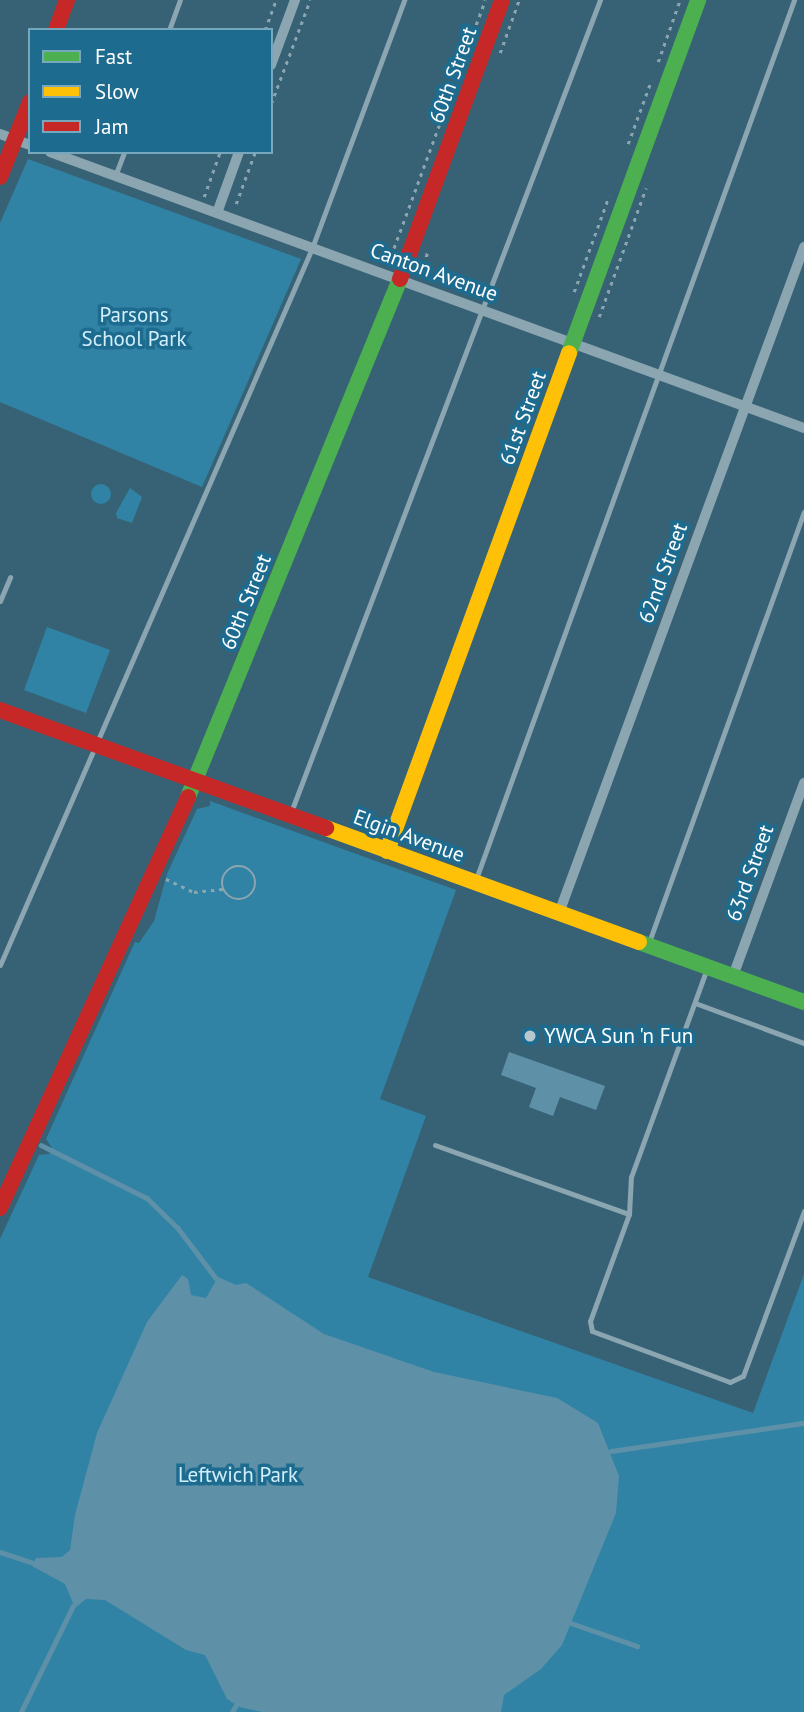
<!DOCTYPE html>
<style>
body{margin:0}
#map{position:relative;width:804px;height:1712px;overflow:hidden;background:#376275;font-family:"PT Sans",sans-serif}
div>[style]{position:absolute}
.green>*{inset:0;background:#3183a5}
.round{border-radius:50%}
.water>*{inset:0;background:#5e91a8}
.stream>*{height:4.5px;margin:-2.25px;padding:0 2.25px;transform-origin:2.25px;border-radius:2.25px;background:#5e91a8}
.path>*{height:2.5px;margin-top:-1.25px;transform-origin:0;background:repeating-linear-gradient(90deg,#8ba6b1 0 3.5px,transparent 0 8.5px)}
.path>.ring{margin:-1.25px;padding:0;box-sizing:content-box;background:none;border:2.5px solid #8ba6b1;border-radius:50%}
.lane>*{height:5px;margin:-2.5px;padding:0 2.5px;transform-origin:2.5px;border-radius:2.5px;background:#8ba6b1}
.street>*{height:10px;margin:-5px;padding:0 5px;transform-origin:5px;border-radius:5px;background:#8ba6b1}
.fast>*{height:16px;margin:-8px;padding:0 8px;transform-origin:8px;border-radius:8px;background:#4caf50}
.slow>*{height:16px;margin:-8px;padding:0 8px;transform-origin:8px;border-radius:8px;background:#ffc107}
.jam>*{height:16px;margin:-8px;padding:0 8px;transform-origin:8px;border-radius:8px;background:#c62828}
.dots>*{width:19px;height:19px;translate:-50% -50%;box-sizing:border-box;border:4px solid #1d6c8f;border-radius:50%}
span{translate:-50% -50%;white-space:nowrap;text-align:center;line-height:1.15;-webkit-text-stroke:7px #1d6c8f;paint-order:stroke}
.street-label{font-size:21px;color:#fff}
.park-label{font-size:21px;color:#d1eefa}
.poi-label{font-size:21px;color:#fff}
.left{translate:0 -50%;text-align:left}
.legend{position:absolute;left:28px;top:28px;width:245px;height:126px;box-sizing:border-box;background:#1d6c8f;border:2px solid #77a7bc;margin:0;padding:9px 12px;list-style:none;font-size:21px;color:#fff}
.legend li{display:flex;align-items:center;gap:14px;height:35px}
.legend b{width:35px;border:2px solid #77a7bc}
</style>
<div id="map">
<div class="green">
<div style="clip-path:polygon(28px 159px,301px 259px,202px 487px,0 402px,0 223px)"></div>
<div class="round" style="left:91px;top:484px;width:20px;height:20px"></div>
<div style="clip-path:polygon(130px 488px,142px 497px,132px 523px,117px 518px,116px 513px)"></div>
<div style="clip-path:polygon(47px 627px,110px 650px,86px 713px,24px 690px)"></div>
<div style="clip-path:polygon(210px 801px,456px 890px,380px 1099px,426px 1116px,368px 1277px,753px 1413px,804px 1274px,804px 1712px,0 1712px,0 1239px,39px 1155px,49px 1154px,52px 1148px,46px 1139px,135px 942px,139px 943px,154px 921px,167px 874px,197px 809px,210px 806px)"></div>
</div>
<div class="water">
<div style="clip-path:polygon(509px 1052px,605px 1086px,596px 1110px,560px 1097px,553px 1116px,529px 1107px,536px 1088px,501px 1075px)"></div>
<div style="clip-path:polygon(182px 1275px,188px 1279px,191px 1295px,206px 1298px,218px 1277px,236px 1285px,246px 1283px,324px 1334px,434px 1372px,557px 1398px,598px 1423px,619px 1476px,616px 1513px,562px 1645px,541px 1669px,504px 1695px,501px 1712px,262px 1712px,240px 1707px,227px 1699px,205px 1655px,186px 1650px,105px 1600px,86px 1599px,75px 1608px,65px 1584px,32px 1566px,36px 1558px,62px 1557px,70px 1550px,75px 1515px,97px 1433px,147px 1322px)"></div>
</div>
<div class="stream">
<div style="left:41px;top:1145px;width:119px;rotate:26.6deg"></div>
<div style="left:147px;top:1198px;width:43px;rotate:44.1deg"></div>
<div style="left:178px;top:1228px;width:63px;rotate:52.8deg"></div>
<div style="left:611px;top:1451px;width:195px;rotate:-8.3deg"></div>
<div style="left:0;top:1552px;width:33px;rotate:18deg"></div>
<div style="left:571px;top:1623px;width:70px;rotate:19.2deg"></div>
<div style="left:21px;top:1712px;width:118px;rotate:-63.9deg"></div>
<div style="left:232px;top:1712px;width:8px;rotate:-60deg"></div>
</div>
<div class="path">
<div style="left:265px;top:30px;width:32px;rotate:-70deg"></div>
<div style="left:500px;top:53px;width:56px;rotate:-70.3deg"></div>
<div style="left:658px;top:62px;width:66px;rotate:-70.5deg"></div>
<div style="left:271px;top:104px;width:111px;rotate:-69.4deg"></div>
<div style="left:628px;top:144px;width:67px;rotate:-69.9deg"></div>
<div style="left:204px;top:197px;width:48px;rotate:-70.4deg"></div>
<div style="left:236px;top:204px;width:55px;rotate:-69.9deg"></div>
<div style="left:388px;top:264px;width:281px;rotate:-69.8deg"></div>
<div style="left:421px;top:273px;width:21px;rotate:-73deg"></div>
<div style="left:574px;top:292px;width:102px;rotate:-70deg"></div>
<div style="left:599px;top:317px;width:137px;rotate:-70deg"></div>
<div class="ring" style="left:222px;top:866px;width:31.5px;height:31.5px"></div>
<div style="left:166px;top:879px;width:31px;rotate:25deg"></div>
<div style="left:194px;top:892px;width:31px;rotate:-6deg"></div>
</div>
<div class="lane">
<div style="left:169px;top:30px;width:32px;rotate:-70deg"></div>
<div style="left:115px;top:176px;width:26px;rotate:-69deg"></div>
<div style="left:0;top:601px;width:26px;rotate:-67deg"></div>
<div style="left:291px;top:812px;width:869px;rotate:-69.17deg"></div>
<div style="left:476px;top:879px;width:935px;rotate:-70.11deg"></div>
<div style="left:649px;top:942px;width:457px;rotate:-70.2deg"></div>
<div style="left:0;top:965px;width:782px;rotate:-66.48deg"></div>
<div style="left:312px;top:248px;width:265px;rotate:-69.6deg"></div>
<div style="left:695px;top:1003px;width:116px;rotate:20.2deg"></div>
<div style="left:435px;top:1145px;width:206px;rotate:19.6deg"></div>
<div style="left:629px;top:1214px;width:114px;rotate:110deg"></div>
<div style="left:590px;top:1321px;width:10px;rotate:79deg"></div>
<div style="left:592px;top:1331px;width:147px;rotate:20.3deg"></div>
<div style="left:730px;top:1382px;width:14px;rotate:-25deg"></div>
<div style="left:743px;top:1376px;width:176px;rotate:-69.7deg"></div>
<div style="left:629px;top:1214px;width:37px;rotate:-87deg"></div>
<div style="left:631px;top:1177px;width:222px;rotate:-70deg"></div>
</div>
<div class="street">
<div style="left:271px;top:65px;width:69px;rotate:-69.7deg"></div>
<div style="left:0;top:134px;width:32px;rotate:20deg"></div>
<div style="left:50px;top:152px;width:803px;rotate:20.11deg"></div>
<div style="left:217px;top:213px;width:65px;rotate:-70.2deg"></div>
<div style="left:559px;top:913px;width:710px;rotate:-69.8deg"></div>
<div style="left:733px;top:976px;width:206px;rotate:-69.8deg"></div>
</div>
<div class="fast">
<div style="left:569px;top:353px;width:376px;rotate:-69.9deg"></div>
<div style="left:188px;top:797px;width:560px;rotate:-67.74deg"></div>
<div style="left:639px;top:942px;width:176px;rotate:20deg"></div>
</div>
<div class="slow">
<div style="left:326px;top:828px;width:333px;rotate:20deg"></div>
<div style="left:387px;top:851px;width:530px;rotate:-69.92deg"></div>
</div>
<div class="jam">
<div style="left:56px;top:30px;width:32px;rotate:-70deg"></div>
<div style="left:0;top:177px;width:81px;rotate:-68.2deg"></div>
<div style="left:400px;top:279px;width:297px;rotate:-69.9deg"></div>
<div style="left:0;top:710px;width:347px;rotate:19.9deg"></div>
<div style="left:0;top:1208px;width:452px;rotate:-65.4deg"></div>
</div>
<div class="dots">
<div style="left:530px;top:1036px;background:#b9c8cf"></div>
</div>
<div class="street-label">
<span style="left:453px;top:75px;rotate:-70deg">60th Street</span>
<span style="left:434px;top:272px;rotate:20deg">Canton Avenue</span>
<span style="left:523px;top:418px;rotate:-70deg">61st Street</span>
<span style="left:663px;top:573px;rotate:-70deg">62nd Street</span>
<span style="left:246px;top:602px;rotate:-68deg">60th Street</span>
<span style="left:409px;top:836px;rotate:20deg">Elgin Avenue</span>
<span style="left:750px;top:873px;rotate:-70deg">63rd Street</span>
</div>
<div class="park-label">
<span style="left:134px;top:327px">Parsons<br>School Park</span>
<span style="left:238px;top:1475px">Leftwich Park</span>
</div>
<div class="poi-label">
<span class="left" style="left:544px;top:1036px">YWCA Sun 'n Fun</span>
</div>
<ul class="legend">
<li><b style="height:9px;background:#4caf50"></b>Fast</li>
<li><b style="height:9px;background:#ffc107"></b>Slow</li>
<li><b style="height:9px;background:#c62828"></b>Jam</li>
</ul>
</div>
